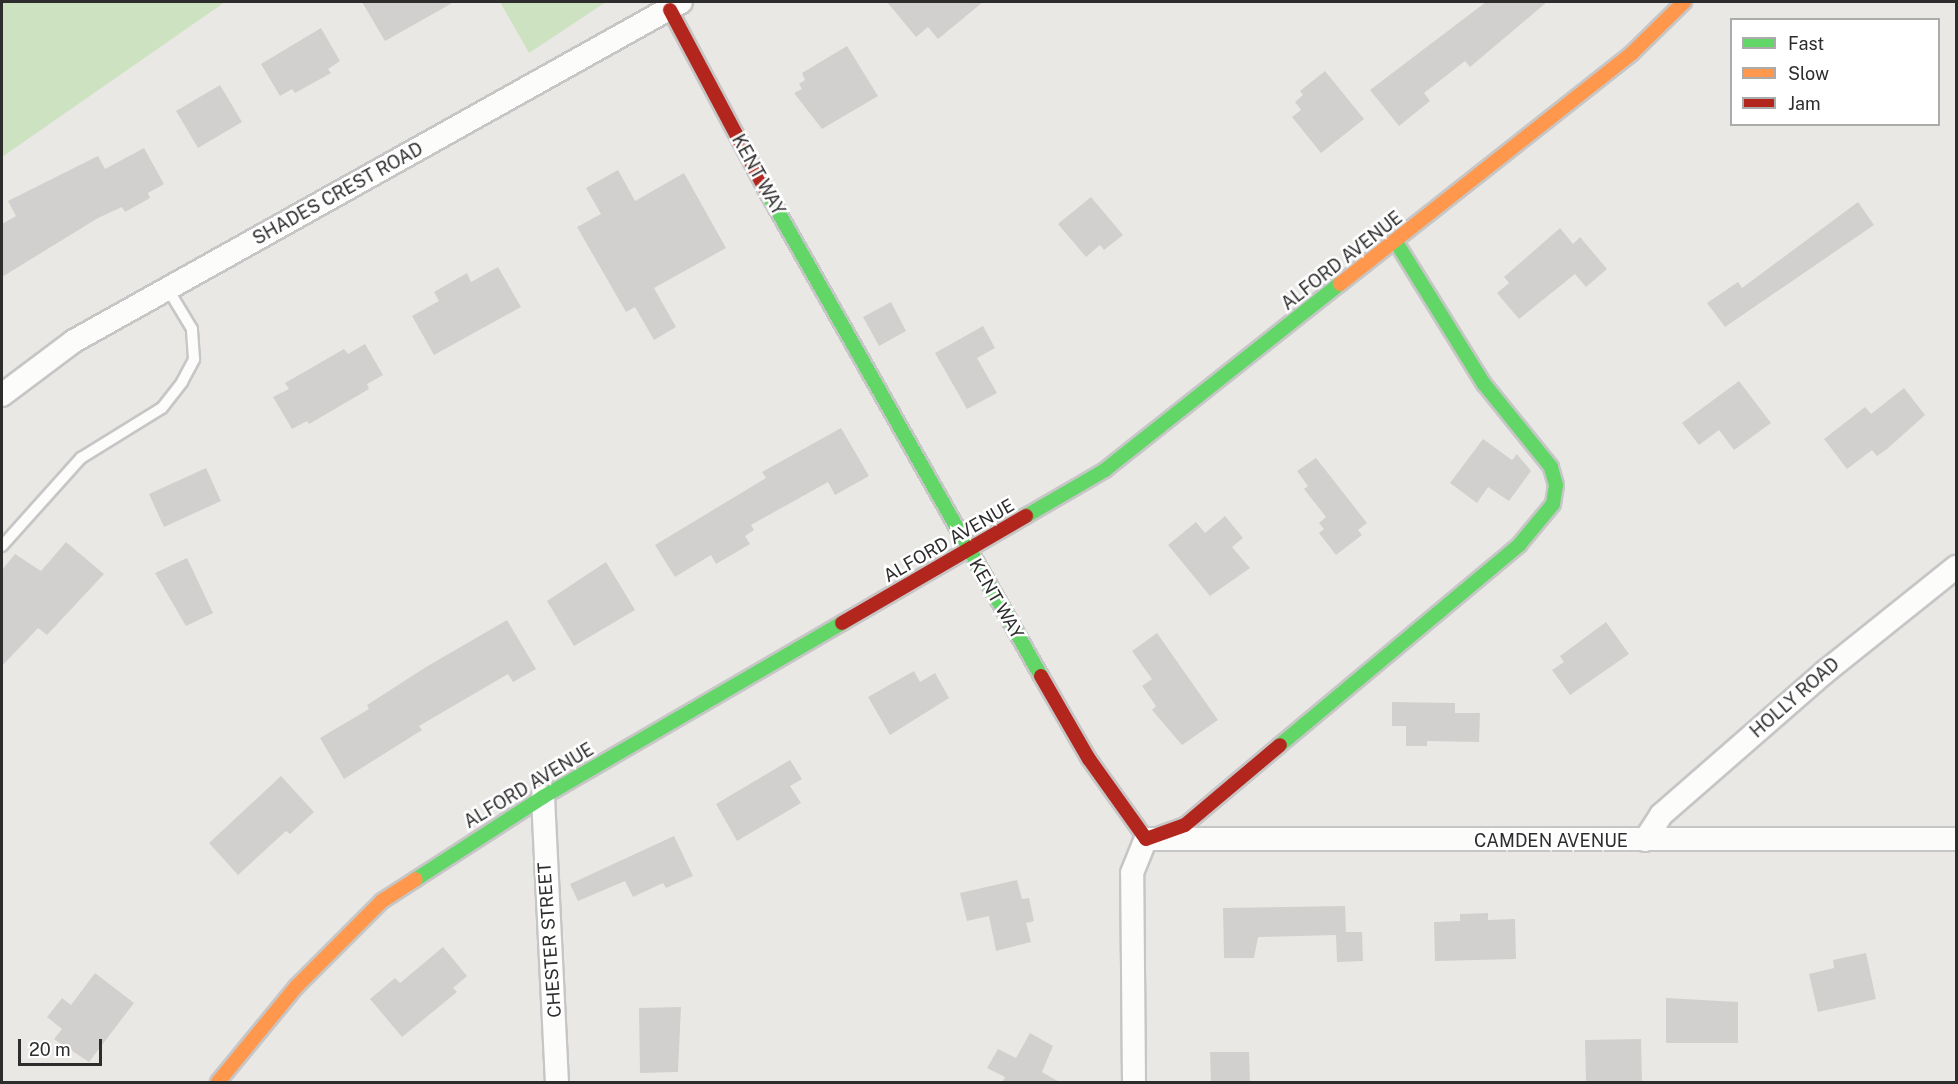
<!DOCTYPE html>
<style>
body{margin:0}
#map{position:relative;width:1958px;height:1084px;overflow:hidden;background:#eae8e5;font-family:"Public Sans",sans-serif}
div>[style]{position:absolute}
.green>*{inset:0;background:#cde2c1}
.building>*{inset:0;background:#d2d0ce}
.roads{filter:drop-shadow(2px 0 #c7c6c7) drop-shadow(-2px 0 #c7c6c7) drop-shadow(0 2px #c7c6c7) drop-shadow(0 -2px #c7c6c7)}
.lane>*{height:10px;margin:-5px;padding:0 5px;transform-origin:5px;border-radius:5px;background:#fcfcfb}
.street>*{height:22px;margin:-11px;padding:0 11px;transform-origin:11px;border-radius:11px;background:#fcfcfb}
.fast>*{height:14px;margin:-7px;padding:0 7px;transform-origin:7px;border-radius:7px;background:#63d668}
.slow>*{height:14px;margin:-7px;padding:0 7px;transform-origin:7px;border-radius:7px;background:#ff974d}
.jam>*{height:14px;margin:-7px;padding:0 7px;transform-origin:7px;border-radius:7px;background:#b3261e}
span{translate:-50% -50%;white-space:nowrap;text-align:center;line-height:1.15;-webkit-text-stroke:5px #fff;paint-order:stroke}
.street-label{font-size:18px;color:#2d2d2d}
.frame{position:absolute;inset:0;border:3px solid #2d2d2d;pointer-events:none}
.legend{position:absolute;left:1730px;top:18px;width:210px;height:108px;box-sizing:border-box;background:#fff;border:2px solid #ababab;margin:0;padding:8px 10px;list-style:none;font-size:18px;color:#2d2d2d}
.legend li{display:flex;align-items:center;gap:12px;height:30px}
.legend b{width:30px;border:2px solid #ababab}
.scale{position:absolute;left:18px;top:1039px;width:84px;height:27px;box-sizing:border-box;border:3px solid #2d2d2d;border-top:0;padding-left:8px;font-size:18px;line-height:21px;white-space:nowrap;color:#2d2d2d;-webkit-text-stroke:4px #fff;paint-order:stroke}
</style>
<div id="map">
<div class="green">
<div style="clip-path:polygon(2px 2px,225px 2px,2px 157px)"></div>
<div style="clip-path:polygon(500px 2px,606px 2px,529px 53px)"></div>
</div>
<div class="building">
<div style="clip-path:polygon(362px 2px,454px 2px,385px 41px)"></div>
<div style="clip-path:polygon(887px 2px,983px 2px,938px 39px,928px 27px,916px 37px)"></div>
<div style="clip-path:polygon(1486px 2px,1547px 2px,1470px 67px,1465px 61px,1424px 93px,1430px 101px,1399px 126px,1370px 90px)"></div>
<div style="clip-path:polygon(321px 28px,340px 61px,328px 69px,331px 73px,295px 93px,292px 89px,280px 96px,261px 64px)"></div>
<div style="clip-path:polygon(847px 46px,878px 96px,822px 129px,794px 93px,802px 89px,799px 84px,805px 80px,802px 73px)"></div>
<div style="clip-path:polygon(1325px 71px,1364px 119px,1321px 153px,1292px 117px,1301px 110px,1295px 102px,1303px 95px,1300px 91px)"></div>
<div style="clip-path:polygon(220px 85px,242px 122px,198px 148px,176px 111px)"></div>
<div style="clip-path:polygon(144px 148px,164px 184px,148px 193px,150px 198px,125px 212px,122px 207px,98px 218px,2px 277px,2px 224px,16px 216px,8px 201px,98px 156px,105px 169px)"></div>
<div style="clip-path:polygon(618px 170px,635px 201px,684px 173px,726px 248px,654px 288px,676px 327px,654px 340px,635px 307px,626px 312px,577px 227px,601px 214px,586px 188px)"></div>
<div style="clip-path:polygon(1091px 197px,1123px 235px,1104px 250px,1100px 245px,1086px 257px,1058px 224px)"></div>
<div style="clip-path:polygon(1858px 202px,1874px 225px,1725px 327px,1707px 303px,1738px 282px,1742px 288px)"></div>
<div style="clip-path:polygon(1560px 228px,1573px 244px,1580px 237px,1607px 269px,1586px 287px,1575px 274px,1519px 319px,1497px 293px,1509px 283px,1504px 277px)"></div>
<div style="clip-path:polygon(498px 267px,521px 307px,434px 355px,412px 316px,439px 301px,434px 292px,467px 273px,471px 282px)"></div>
<div style="clip-path:polygon(891px 302px,906px 331px,879px 346px,863px 317px)"></div>
<div style="clip-path:polygon(983px 326px,995px 348px,977px 358px,997px 393px,967px 409px,935px 353px)"></div>
<div style="clip-path:polygon(365px 344px,383px 375px,367px 384px,369px 389px,309px 424px,307px 421px,292px 429px,273px 397px,289px 389px,285px 383px,344px 349px,348px 354px)"></div>
<div style="clip-path:polygon(1739px 381px,1771px 423px,1734px 450px,1719px 430px,1699px 445px,1682px 423px)"></div>
<div style="clip-path:polygon(1904px 388px,1925px 415px,1887px 449px,1877px 456px,1872px 450px,1847px 469px,1824px 439px,1865px 407px,1871px 414px)"></div>
<div style="clip-path:polygon(841px 428px,869px 476px,835px 495px,828px 482px,751px 525px,754px 530px,745px 536px,750px 544px,716px 564px,711px 555px,675px 577px,655px 545px,766px 478px,762px 472px)"></div>
<div style="clip-path:polygon(1483px 439px,1512px 460px,1517px 454px,1531px 471px,1509px 501px,1488px 487px,1477px 503px,1450px 483px)"></div>
<div style="clip-path:polygon(1316px 458px,1367px 523px,1358px 530px,1362px 535px,1336px 555px,1319px 533px,1324px 529px,1319px 523px,1326px 517px,1304px 489px,1308px 486px,1297px 471px)"></div>
<div style="clip-path:polygon(206px 468px,221px 501px,164px 527px,149px 494px)"></div>
<div style="clip-path:polygon(1225px 516px,1243px 538px,1232px 547px,1250px 568px,1210px 596px,1168px 545px,1196px 522px,1205px 533px)"></div>
<div style="clip-path:polygon(66px 542px,104px 574px,47px 635px,38px 628px,2px 666px,2px 570px,15px 554px,41px 571px)"></div>
<div style="clip-path:polygon(187px 558px,213px 613px,186px 626px,155px 573px)"></div>
<div style="clip-path:polygon(606px 562px,635px 610px,574px 646px,547px 601px)"></div>
<div style="clip-path:polygon(507px 620px,536px 669px,513px 682px,508px 674px,419px 726px,422px 730px,344px 779px,320px 738px,369px 709px,367px 705px,426px 667px)"></div>
<div style="clip-path:polygon(1606px 622px,1629px 654px,1570px 695px,1552px 670px,1564px 662px,1560px 656px)"></div>
<div style="clip-path:polygon(1157px 633px,1218px 720px,1182px 745px,1152px 710px,1156px 706px,1142px 686px,1152px 679px,1132px 651px)"></div>
<div style="clip-path:polygon(914px 671px,920px 682px,935px 673px,949px 698px,890px 735px,868px 697px)"></div>
<div style="clip-path:polygon(1392px 702px,1455px 703px,1455px 713px,1480px 713px,1479px 742px,1427px 741px,1427px 746px,1406px 746px,1406px 726px,1392px 726px)"></div>
<div style="clip-path:polygon(790px 760px,802px 779px,790px 786px,801px 803px,737px 841px,716px 804px)"></div>
<div style="clip-path:polygon(281px 776px,314px 812px,290px 834px,286px 831px,238px 875px,209px 843px)"></div>
<div style="clip-path:polygon(674px 836px,693px 876px,666px 888px,663px 883px,633px 897px,625px 881px,578px 901px,570px 884px)"></div>
<div style="clip-path:polygon(1017px 880px,1022px 899px,1029px 898px,1034px 921px,1026px 923px,1031px 942px,996px 951px,989px 916px,967px 921px,960px 893px)"></div>
<div style="clip-path:polygon(1345px 906px,1346px 932px,1362px 932px,1363px 961px,1337px 962px,1336px 935px,1258px 937px,1254px 958px,1224px 958px,1223px 908px)"></div>
<div style="clip-path:polygon(1488px 913px,1488px 920px,1515px 919px,1516px 959px,1435px 961px,1434px 922px,1460px 921px,1460px 914px)"></div>
<div style="clip-path:polygon(443px 947px,467px 976px,453px 988px,457px 992px,402px 1037px,370px 999px,395px 978px,400px 983px)"></div>
<div style="clip-path:polygon(1866px 953px,1876px 999px,1818px 1012px,1809px 974px,1834px 968px,1833px 960px)"></div>
<div style="clip-path:polygon(95px 973px,134px 1003px,89px 1062px,54px 1039px,62px 1029px,47px 1017px,62px 998px,71px 1005px)"></div>
<div style="clip-path:polygon(1666px 998px,1738px 1002px,1738px 1043px,1666px 1043px)"></div>
<div style="clip-path:polygon(681px 1007px,678px 1072px,640px 1073px,639px 1008px)"></div>
<div style="clip-path:polygon(1030px 1033px,1053px 1046px,1042px 1072px,1061px 1083px,1002px 1083px,1005px 1077px,987px 1068px,998px 1049px,1016px 1058px)"></div>
<div style="clip-path:polygon(1641px 1039px,1642px 1083px,1586px 1083px,1585px 1040px)"></div>
<div style="clip-path:polygon(1210px 1052px,1249px 1052px,1250px 1083px,1211px 1083px)"></div>
</div>
<div class="roads">
<div class="lane">
<div style="left:2px;top:546px;width:118px;rotate:-48.1deg"></div>
<div style="left:81px;top:458px;width:95px;rotate:-31.7deg"></div>
<div style="left:162px;top:408px;width:33px;rotate:-52deg"></div>
<div style="left:182px;top:382px;width:26px;rotate:-62deg"></div>
<div style="left:194px;top:359px;width:30px;rotate:-94deg"></div>
<div style="left:192px;top:329px;width:47px;rotate:-121deg"></div>
</div>
<div class="street">
<div style="left:2px;top:395px;width:90px;rotate:-36.9deg"></div>
<div style="left:74px;top:341px;width:695px;rotate:-29.18deg"></div>
<div style="left:543px;top:797px;width:285px;rotate:87.2deg"></div>
<div style="left:1645px;top:840px;width:30px;rotate:-57deg"></div>
<div style="left:1661px;top:815px;width:218px;rotate:-41.1deg"></div>
<div style="left:1825px;top:672px;width:168px;rotate:-38.7deg"></div>
<div style="left:1134px;top:1082px;width:209px;rotate:-90.5deg"></div>
<div style="left:1132px;top:873px;width:37px;rotate:-68deg"></div>
<div style="left:1146px;top:839px;width:810px"></div>
</div>
<div class="fast">
<div style="left:768px;top:194px;width:554px;rotate:60.47deg"></div>
<div style="left:1026px;top:516px;width:91px;rotate:-30.2deg"></div>
<div style="left:1105px;top:470px;width:300px;rotate:-38.4deg"></div>
<div style="left:1280px;top:745px;width:312px;rotate:-39.9deg"></div>
<div style="left:1519px;top:545px;width:53px;rotate:-50.3deg"></div>
<div style="left:1553px;top:504px;width:19px;rotate:-81deg"></div>
<div style="left:1556px;top:485px;width:19px;rotate:-106deg"></div>
<div style="left:1551px;top:467px;width:107px;rotate:-128.9deg"></div>
<div style="left:1484px;top:384px;width:167px;rotate:-121.8deg"></div>
<div style="left:416px;top:879px;width:151px;rotate:-32.8deg"></div>
<div style="left:543px;top:797px;width:346px;rotate:-30.2deg"></div>
</div>
<div class="slow">
<div style="left:1340px;top:284px;width:372px;rotate:-38.3deg"></div>
<div style="left:1632px;top:53px;width:73px;rotate:-44.4deg"></div>
<div style="left:218px;top:1082px;width:123px;rotate:-50.6deg"></div>
<div style="left:296px;top:987px;width:122px;rotate:-45deg"></div>
<div style="left:382px;top:901px;width:40px;rotate:-32.9deg"></div>
</div>
<div class="jam">
<div style="left:670px;top:10px;width:208px;rotate:62deg"></div>
<div style="left:842px;top:623px;width:213px;rotate:-30.2deg"></div>
<div style="left:1041px;top:676px;width:96px;rotate:60deg"></div>
<div style="left:1089px;top:759px;width:98px;rotate:54.5deg"></div>
<div style="left:1146px;top:839px;width:41px;rotate:-19.7deg"></div>
<div style="left:1185px;top:825px;width:124px;rotate:-40.1deg"></div>
</div>
</div>
<div class="street-label">
<span style="left:758px;top:175px;rotate:61deg">KENT WAY</span>
<span style="left:338px;top:194px;rotate:-29deg">SHADES CREST ROAD</span>
<span style="left:1342px;top:261px;rotate:-38deg">ALFORD AVENUE</span>
<span style="left:949px;top:541px;rotate:-30deg">ALFORD AVENUE</span>
<span style="left:996px;top:599px;rotate:60deg">KENT WAY</span>
<span style="left:1795px;top:698px;rotate:-41deg">HOLLY ROAD</span>
<span style="left:529px;top:786px;rotate:-31deg">ALFORD AVENUE</span>
<span style="left:1551px;top:841px">CAMDEN AVENUE</span>
<span style="left:550px;top:940px;rotate:-94deg">CHESTER STREET</span>
</div>
<div class="frame"></div>
<ul class="legend">
<li><b style="height:8px;background:#63d668"></b>Fast</li>
<li><b style="height:8px;background:#ff974d"></b>Slow</li>
<li><b style="height:8px;background:#b3261e"></b>Jam</li>
</ul>
<div class="scale">20 m</div>
</div>
